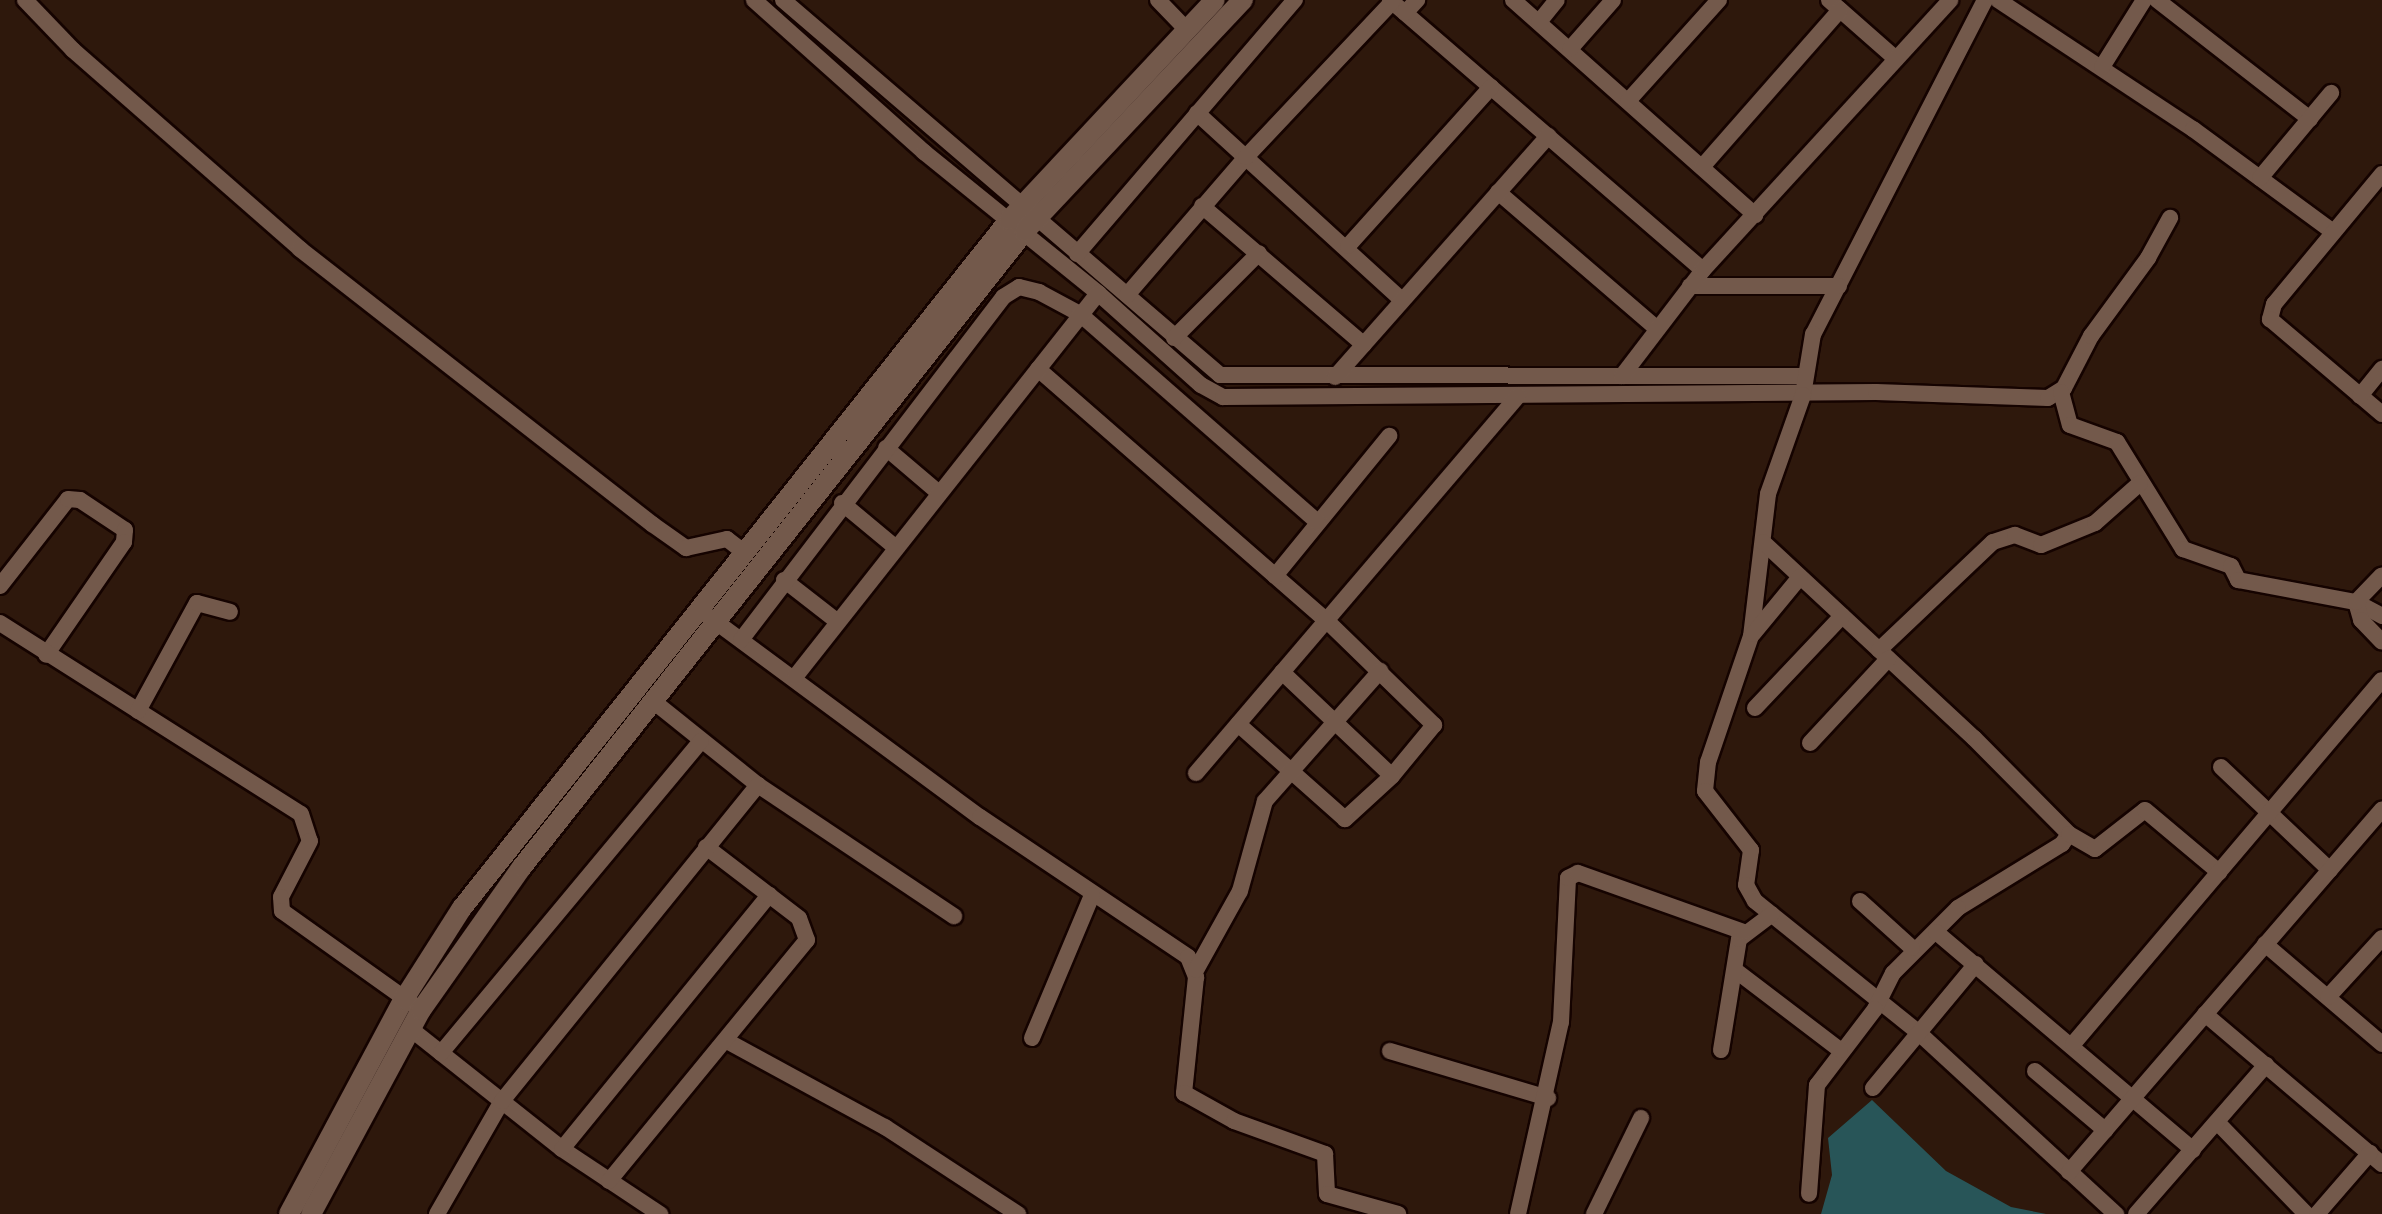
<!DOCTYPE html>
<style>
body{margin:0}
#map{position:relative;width:2382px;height:1214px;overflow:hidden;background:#2e180c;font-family:Spectral,serif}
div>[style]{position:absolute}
.water>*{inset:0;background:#285558}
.roads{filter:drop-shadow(2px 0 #150300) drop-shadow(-2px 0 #150300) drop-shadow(0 2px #150300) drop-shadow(0 -2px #150300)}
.street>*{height:16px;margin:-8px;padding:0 8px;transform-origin:8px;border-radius:8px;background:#73594b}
.secondary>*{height:20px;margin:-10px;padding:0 10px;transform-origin:10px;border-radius:10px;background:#73594b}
span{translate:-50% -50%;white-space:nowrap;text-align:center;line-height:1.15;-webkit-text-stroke:7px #0f0603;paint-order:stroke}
</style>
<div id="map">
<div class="water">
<div style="clip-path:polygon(1872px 1100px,1946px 1171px,2011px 1207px,2046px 1214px,1821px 1214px,1832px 1175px,1828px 1138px)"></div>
</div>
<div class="roads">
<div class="street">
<div style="left:25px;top:0;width:69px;rotate:46.2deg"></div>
<div style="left:73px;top:50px;width:302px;rotate:41.2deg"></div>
<div style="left:300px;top:249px;width:447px;rotate:38deg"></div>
<div style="left:652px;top:524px;width:42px;rotate:35.2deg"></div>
<div style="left:686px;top:548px;width:42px;rotate:-12.4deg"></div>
<div style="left:727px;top:539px;width:23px;rotate:38deg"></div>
<div style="left:754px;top:0;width:228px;rotate:41.8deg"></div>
<div style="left:924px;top:152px;width:224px;rotate:39deg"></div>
<div style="left:1098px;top:293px;width:138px;rotate:41.8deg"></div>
<div style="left:1201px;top:385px;width:25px;rotate:29deg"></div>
<div style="left:1223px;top:397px;width:653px;rotate:-0.44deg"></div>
<div style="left:1876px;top:392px;width:172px;rotate:2deg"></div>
<div style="left:2048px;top:398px;width:19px;rotate:-32deg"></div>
<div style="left:2064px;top:388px;width:59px;rotate:-62.6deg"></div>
<div style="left:2091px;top:336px;width:97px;rotate:-53.8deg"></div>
<div style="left:2148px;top:258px;width:46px;rotate:-61.2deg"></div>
<div style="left:783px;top:0;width:576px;rotate:40.63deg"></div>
<div style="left:1220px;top:375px;width:584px;rotate:0.1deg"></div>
<div style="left:1158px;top:0;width:42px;rotate:46deg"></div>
<div style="left:1390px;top:0;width:413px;rotate:40.8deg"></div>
<div style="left:1513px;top:0;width:324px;rotate:41.6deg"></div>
<div style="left:1829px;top:0;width:89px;rotate:41.4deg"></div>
<div style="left:1985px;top:0;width:376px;rotate:117.2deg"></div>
<div style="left:1813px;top:334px;width:62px;rotate:99.3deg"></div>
<div style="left:1803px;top:395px;width:105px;rotate:109.5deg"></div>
<div style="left:1768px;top:494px;width:143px;rotate:96.8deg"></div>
<div style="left:1751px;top:636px;width:133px;rotate:108.8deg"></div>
<div style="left:1708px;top:762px;width:29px;rotate:96deg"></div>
<div style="left:1705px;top:791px;width:75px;rotate:52.1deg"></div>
<div style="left:1751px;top:850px;width:35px;rotate:98deg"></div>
<div style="left:1746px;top:885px;width:18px;rotate:61deg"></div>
<div style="left:1755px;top:901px;width:211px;rotate:38.8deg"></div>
<div style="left:1919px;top:1033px;width:268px;rotate:42.6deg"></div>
<div style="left:1998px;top:0;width:234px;rotate:33.5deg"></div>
<div style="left:2193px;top:129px;width:174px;rotate:36.3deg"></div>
<div style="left:2157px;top:0;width:194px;rotate:37.9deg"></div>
<div style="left:1405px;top:13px;width:18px;rotate:-47deg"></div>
<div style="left:1539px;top:22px;width:28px;rotate:-51deg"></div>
<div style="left:1570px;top:49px;width:65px;rotate:-48.7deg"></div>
<div style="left:2102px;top:67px;width:79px;rotate:-57.9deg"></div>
<div style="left:1628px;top:101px;width:136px;rotate:-48deg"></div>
<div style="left:1197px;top:113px;width:276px;rotate:42.4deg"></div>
<div style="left:1702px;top:167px;width:209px;rotate:-48.7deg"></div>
<div style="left:2382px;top:174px;width:169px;rotate:129.7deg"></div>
<div style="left:2274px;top:304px;width:16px;rotate:105deg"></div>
<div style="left:2270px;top:319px;width:147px;rotate:40.3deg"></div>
<div style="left:2260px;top:178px;width:111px;rotate:-50.1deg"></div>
<div style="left:1498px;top:192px;width:208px;rotate:40.7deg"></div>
<div style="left:1202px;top:206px;width:213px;rotate:40.6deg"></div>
<div style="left:1348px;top:246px;width:214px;rotate:-48deg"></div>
<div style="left:1077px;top:254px;width:335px;rotate:-49.4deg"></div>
<div style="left:1690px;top:286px;width:149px"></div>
<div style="left:1127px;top:295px;width:182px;rotate:-49.2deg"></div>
<div style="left:1246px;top:157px;width:213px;rotate:-46.7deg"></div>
<div style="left:1174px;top:338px;width:120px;rotate:-45deg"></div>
<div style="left:1038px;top:369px;width:382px;rotate:41.1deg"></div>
<div style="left:1326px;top:620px;width:151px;rotate:44.2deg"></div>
<div style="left:1434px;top:725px;width:66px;rotate:129.5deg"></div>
<div style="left:1392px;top:776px;width:64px;rotate:137.5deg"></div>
<div style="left:1345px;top:819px;width:143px;rotate:-138.4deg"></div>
<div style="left:1622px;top:376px;width:133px;rotate:-52.6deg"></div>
<div style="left:1703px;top:270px;width:366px;rotate:-47.5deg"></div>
<div style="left:1335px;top:377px;width:322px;rotate:-48.5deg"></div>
<div style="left:2061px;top:392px;width:34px;rotate:75deg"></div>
<div style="left:2070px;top:425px;width:50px;rotate:19.9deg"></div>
<div style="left:2117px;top:442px;width:126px;rotate:58.3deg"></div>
<div style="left:2183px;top:549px;width:51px;rotate:19.5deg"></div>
<div style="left:2231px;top:566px;width:16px;rotate:63deg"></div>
<div style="left:2238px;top:580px;width:120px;rotate:10.6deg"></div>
<div style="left:2356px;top:602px;width:30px;rotate:28deg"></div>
<div style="left:2360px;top:396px;width:35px;rotate:-51deg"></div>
<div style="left:886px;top:448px;width:70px;rotate:40.3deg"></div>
<div style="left:842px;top:503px;width:69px;rotate:39.7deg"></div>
<div style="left:1763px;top:542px;width:288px;rotate:42.9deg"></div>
<div style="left:1974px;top:738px;width:135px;rotate:45.3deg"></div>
<div style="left:2069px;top:834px;width:12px;rotate:125deg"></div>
<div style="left:2062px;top:844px;width:122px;rotate:148.4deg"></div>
<div style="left:1958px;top:908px;width:92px;rotate:135deg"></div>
<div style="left:1893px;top:973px;width:40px;rotate:116.6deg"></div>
<div style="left:1875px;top:1009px;width:96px;rotate:127.3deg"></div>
<div style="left:1817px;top:1085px;width:109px;rotate:94.2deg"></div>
<div style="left:1275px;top:576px;width:181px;rotate:-50.8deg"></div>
<div style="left:784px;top:580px;width:68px;rotate:37.9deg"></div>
<div style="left:0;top:586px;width:110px;rotate:-52deg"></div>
<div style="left:68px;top:499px;width:12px;rotate:5deg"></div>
<div style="left:80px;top:500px;width:54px;rotate:33.7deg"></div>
<div style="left:125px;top:530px;width:12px;rotate:95deg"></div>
<div style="left:124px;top:542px;width:137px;rotate:124.6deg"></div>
<div style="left:2356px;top:602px;width:19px;rotate:74deg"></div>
<div style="left:2361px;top:620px;width:30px;rotate:46deg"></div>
<div style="left:2356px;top:602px;width:37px;rotate:-46deg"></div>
<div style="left:708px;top:616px;width:338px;rotate:36.5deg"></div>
<div style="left:980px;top:817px;width:251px;rotate:33.9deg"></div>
<div style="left:1188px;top:957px;width:22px;rotate:68deg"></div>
<div style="left:1196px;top:977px;width:117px;rotate:95.9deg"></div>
<div style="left:1184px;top:1093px;width:57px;rotate:29.2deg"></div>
<div style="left:1234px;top:1121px;width:97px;rotate:19.9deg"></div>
<div style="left:1325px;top:1154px;width:40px;rotate:87.1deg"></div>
<div style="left:1327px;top:1194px;width:74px;rotate:15.7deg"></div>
<div style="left:0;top:623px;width:356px;rotate:32.4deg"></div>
<div style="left:301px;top:814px;width:28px;rotate:72deg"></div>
<div style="left:310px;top:841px;width:63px;rotate:117.4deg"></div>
<div style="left:281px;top:897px;width:14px;rotate:86deg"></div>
<div style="left:282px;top:911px;width:162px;rotate:35.5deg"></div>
<div style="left:1753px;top:634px;width:74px;rotate:-50.5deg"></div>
<div style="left:741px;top:640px;width:432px;rotate:-52.6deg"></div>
<div style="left:1003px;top:297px;width:19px;rotate:-32deg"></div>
<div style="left:1019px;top:287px;width:21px;rotate:14deg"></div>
<div style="left:1039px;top:292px;width:47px;rotate:28.2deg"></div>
<div style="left:1080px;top:314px;width:316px;rotate:41.2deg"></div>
<div style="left:1879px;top:650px;width:157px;rotate:-43.5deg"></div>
<div style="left:1993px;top:542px;width:23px;rotate:-18deg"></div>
<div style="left:2015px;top:535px;width:28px;rotate:21deg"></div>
<div style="left:2041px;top:545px;width:58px;rotate:-22.2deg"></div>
<div style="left:2095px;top:523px;width:60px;rotate:-41.6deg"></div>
<div style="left:1282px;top:672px;width:151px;rotate:43.4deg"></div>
<div style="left:795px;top:677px;width:489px;rotate:-51.7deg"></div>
<div style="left:653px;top:701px;width:134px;rotate:38.7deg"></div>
<div style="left:758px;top:785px;width:236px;rotate:33.8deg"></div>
<div style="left:1755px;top:708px;width:127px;rotate:-46.6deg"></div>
<div style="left:138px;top:711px;width:123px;rotate:-61.4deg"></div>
<div style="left:197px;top:603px;width:34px;rotate:15deg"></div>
<div style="left:1810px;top:743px;width:115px;rotate:-47.1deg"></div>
<div style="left:2221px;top:767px;width:150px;rotate:43.4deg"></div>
<div style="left:1196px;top:773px;width:496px;rotate:-49.5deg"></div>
<div style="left:2069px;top:834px;width:30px;rotate:30deg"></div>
<div style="left:2095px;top:849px;width:63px;rotate:-38deg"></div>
<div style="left:2145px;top:810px;width:97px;rotate:40deg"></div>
<div style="left:1860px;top:901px;width:70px;rotate:42.1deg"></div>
<div style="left:1936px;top:932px;width:337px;rotate:40.3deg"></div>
<div style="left:2265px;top:944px;width:154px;rotate:40.5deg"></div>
<div style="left:1196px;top:970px;width:90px;rotate:-60.9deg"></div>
<div style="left:1240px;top:891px;width:93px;rotate:-74.5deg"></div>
<div style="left:1265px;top:801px;width:174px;rotate:-48.5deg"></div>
<div style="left:1735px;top:970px;width:132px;rotate:37.3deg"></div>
<div style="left:2328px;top:997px;width:80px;rotate:-47.5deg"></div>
<div style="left:2205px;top:1014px;width:232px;rotate:40.3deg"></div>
<div style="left:412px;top:1030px;width:191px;rotate:38.4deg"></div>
<div style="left:562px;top:1149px;width:118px;rotate:33.6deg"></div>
<div style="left:1032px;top:1038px;width:155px;rotate:-67.2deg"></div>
<div style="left:727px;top:1041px;width:180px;rotate:28.6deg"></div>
<div style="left:885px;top:1127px;width:159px;rotate:33.2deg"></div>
<div style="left:2073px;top:1044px;width:477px;rotate:-49.7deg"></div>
<div style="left:1721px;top:1050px;width:112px;rotate:-80.8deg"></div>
<div style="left:1739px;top:939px;width:41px;rotate:-37.1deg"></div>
<div style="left:1390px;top:1051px;width:165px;rotate:16.6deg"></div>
<div style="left:441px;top:1053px;width:406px;rotate:-50.2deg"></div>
<div style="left:2035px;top:1071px;width:92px;rotate:40.1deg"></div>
<div style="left:1873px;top:1088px;width:161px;rotate:-50.3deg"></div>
<div style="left:2217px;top:1122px;width:128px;rotate:45.9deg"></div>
<div style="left:562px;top:1149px;width:328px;rotate:-50.8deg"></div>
<div style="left:2069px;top:1172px;width:479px;rotate:-49.2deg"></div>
<div style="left:609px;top:1181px;width:312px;rotate:-50.6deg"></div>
<div style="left:807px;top:940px;width:23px;rotate:-110deg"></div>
<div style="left:799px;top:918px;width:117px;rotate:-142.6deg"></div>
<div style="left:437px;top:1214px;width:130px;rotate:-60.1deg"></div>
<div style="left:502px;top:1101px;width:407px;rotate:-51deg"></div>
<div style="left:1518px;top:1214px;width:197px;rotate:-77.4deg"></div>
<div style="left:1561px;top:1022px;width:144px;rotate:-87.2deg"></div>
<div style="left:1568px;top:878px;width:11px;rotate:-27deg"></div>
<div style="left:1578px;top:873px;width:176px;rotate:19.6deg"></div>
<div style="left:1594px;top:1214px;width:107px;rotate:-63.9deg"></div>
<div style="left:2136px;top:1214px;width:198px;rotate:-48.9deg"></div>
<div style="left:2317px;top:1214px;width:81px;rotate:-49deg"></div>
</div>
<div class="secondary">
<div style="left:289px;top:1214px;width:244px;rotate:-61.9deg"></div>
<div style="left:404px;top:999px;width:108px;rotate:-57.5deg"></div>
<div style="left:462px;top:908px;width:879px;rotate:-51.51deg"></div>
<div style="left:1009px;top:220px;width:301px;rotate:-46.9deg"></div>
<div style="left:311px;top:1214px;width:232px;rotate:-61.7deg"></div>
<div style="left:421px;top:1010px;width:175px;rotate:-54.8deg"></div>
<div style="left:522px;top:867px;width:811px;rotate:-51.66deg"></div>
<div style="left:1025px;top:231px;width:318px;rotate:-46.7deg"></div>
</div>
</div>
</div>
